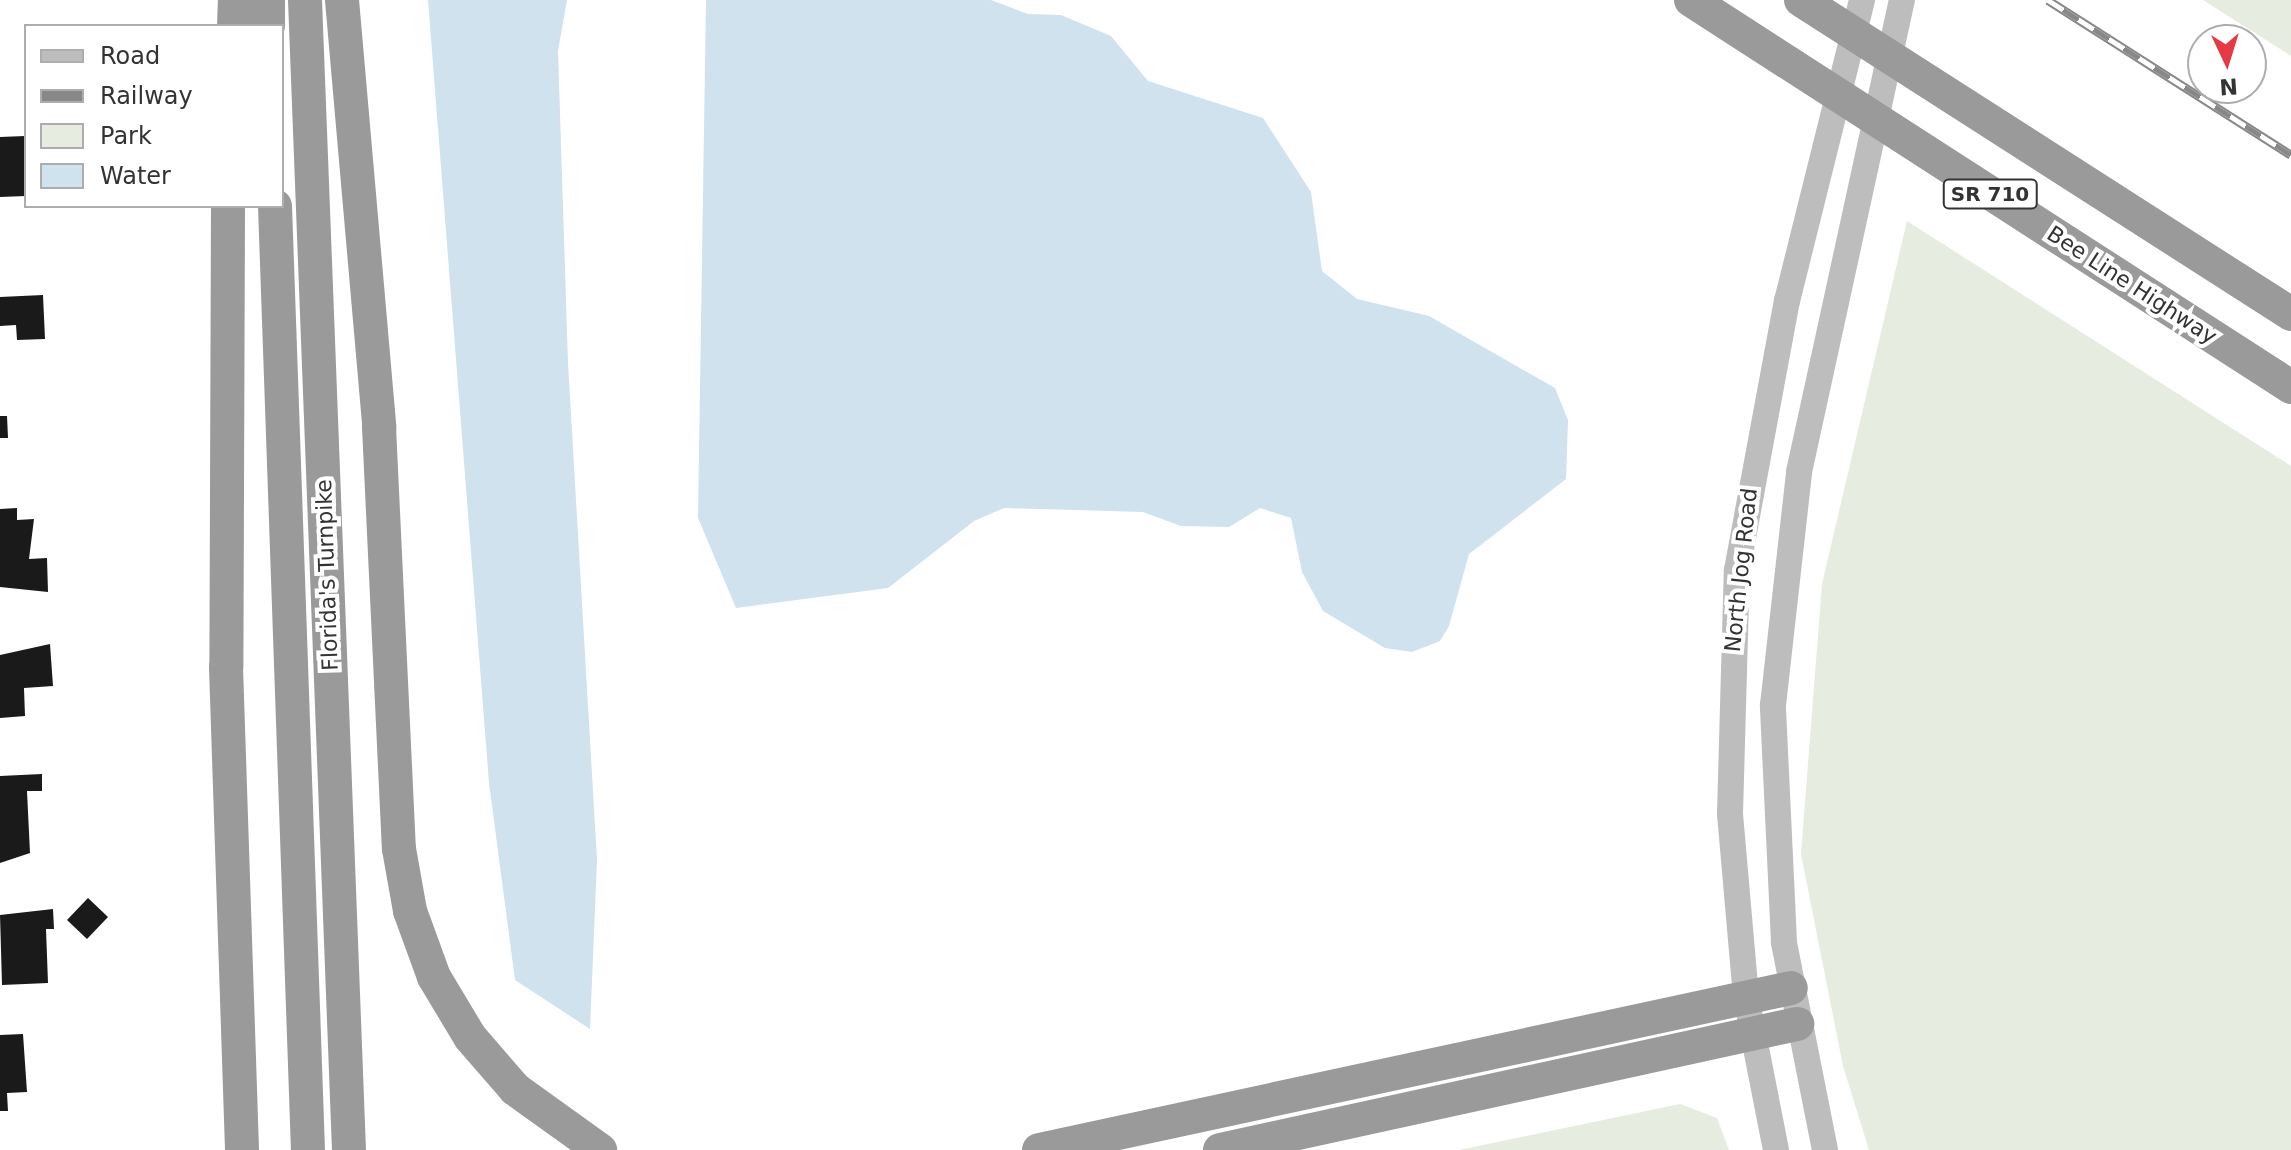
<!DOCTYPE html>
<style>
body{margin:0}
#map{position:relative;width:2291px;height:1150px;overflow:hidden;background:#fff;font-family:"DejaVu Sans",sans-serif}
div>[style]{position:absolute}
.green>*{inset:0;background:#e6ecdf}
.water>*{inset:0;background:#cfe2ee}
.building>*{inset:0;background:#1a1a1a}
.secondary>*{height:26px;margin:-13px;padding:0 13px;transform-origin:13px;border-radius:13px;background:#bdbdbd}
.highway>*{height:34px;margin:-17px;padding:0 17px;transform-origin:17px;border-radius:17px;background:#9a9a9a}
.rail>*{height:9px;margin-top:-4.5px;transform-origin:0;background:repeating-linear-gradient(90deg,#fff 0 18px,#888 0 36px);box-sizing:border-box;border-block:2px solid #888}
span{translate:-50% -50%;white-space:nowrap;text-align:center;line-height:1.15;-webkit-text-stroke:8px #fff;paint-order:stroke}
.shield-label span{padding:2px 6px;background:#fff;border:2px solid;border-radius:6px;-webkit-text-stroke-width:0}
.shield-label{font-size:20px;color:#333;font-weight:700}
.street-label{font-size:22px;color:#333}
.legend{position:absolute;left:24px;top:24px;width:260px;height:184px;box-sizing:border-box;background:#fff;border:2px solid #adadad;margin:0;padding:10px 14px;list-style:none;font-size:24px;color:#333}
.legend li{display:flex;align-items:center;gap:16px;height:40px}
.legend b{width:40px;border:2px solid #adadad}
.north{position:absolute;left:2187px;top:24px;width:80px;height:80px;box-sizing:border-box;background:#fff;border:2px solid #adadad;border-radius:50%;rotate:176deg;font-size:22px;font-weight:700;line-height:32px;text-align:center;color:#333}
.north::after{content:'';display:block;margin:auto;width:28px;height:36px;background:#e63946;clip-path:polygon(50% 0,100% 100%,50% 72%,0 100%)}
</style>
<div id="map">
<div class="green">
<div style="clip-path:polygon(2203px 0,2291px 0,2291px 56px)"></div>
<div style="clip-path:polygon(1907px 221px,2291px 466px,2291px 1150px,1869px 1150px,1843px 1066px,1801px 854px,1822px 584px)"></div>
<div style="clip-path:polygon(1680px 1104px,1717px 1118px,1729px 1150px,1459px 1150px)"></div>
</div>
<div class="water">
<div style="clip-path:polygon(428px 0,567px 0,558px 51px,568px 363px,597px 860px,590px 1029px,515px 980px,489px 783px)"></div>
<div style="clip-path:polygon(706px 0,991px 0,1028px 14px,1061px 15px,1111px 36px,1148px 81px,1263px 118px,1311px 192px,1322px 271px,1357px 299px,1429px 316px,1555px 388px,1568px 420px,1566px 479px,1469px 554px,1449px 626px,1440px 641px,1412px 652px,1385px 648px,1323px 611px,1302px 572px,1291px 518px,1260px 508px,1229px 527px,1181px 526px,1143px 512px,1004px 508px,974px 521px,888px 588px,736px 608px,698px 518px)"></div>
</div>
<div class="building">
<div style="clip-path:polygon(25px 136px,26px 196px,0 197px,0 137px)"></div>
<div style="clip-path:polygon(43px 295px,45px 339px,17px 340px,16px 325px,0 326px,0 297px)"></div>
<div style="clip-path:polygon(0 416px,7px 416px,8px 438px,0 438px)"></div>
<div style="clip-path:polygon(17px 508px,17px 520px,34px 519px,29px 559px,47px 558px,48px 592px,0 587px,0 509px)"></div>
<div style="clip-path:polygon(50px 644px,53px 686px,24px 688px,25px 716px,0 718px,0 655px)"></div>
<div style="clip-path:polygon(42px 774px,42px 791px,27px 791px,30px 853px,0 863px,0 776px)"></div>
<div style="clip-path:polygon(88px 898px,108px 917px,87px 939px,67px 920px)"></div>
<div style="clip-path:polygon(53px 909px,54px 929px,46px 929px,48px 983px,2px 985px,0 915px)"></div>
<div style="clip-path:polygon(23px 1034px,27px 1092px,7px 1093px,8px 1111px,0 1111px,0 1035px)"></div>
</div>
<div class="secondary">
<div style="left:1776px;top:1150px;width:156px;rotate:-101.1deg"></div>
<div style="left:1746px;top:997px;width:184px;rotate:-95deg"></div>
<div style="left:1730px;top:814px;width:244px;rotate:-88.4deg"></div>
<div style="left:1737px;top:570px;width:274px;rotate:-79.5deg"></div>
<div style="left:1787px;top:301px;width:310px;rotate:-76deg"></div>
<div style="left:1825px;top:1150px;width:212px;rotate:-101.2deg"></div>
<div style="left:1784px;top:942px;width:237px;rotate:-92.7deg"></div>
<div style="left:1773px;top:705px;width:234px;rotate:-83.6deg"></div>
<div style="left:1799px;top:472px;width:483px;rotate:-77.7deg"></div>
</div>
<div class="highway">
<div style="left:268px;top:0;width:26px;rotate:90deg"></div>
<div style="left:305px;top:0;width:1151px;rotate:87.81deg"></div>
<div style="left:342px;top:0;width:429px;rotate:85deg"></div>
<div style="left:379px;top:427px;width:422px;rotate:87.3deg"></div>
<div style="left:399px;top:849px;width:63px;rotate:79.9deg"></div>
<div style="left:410px;top:911px;width:70px;rotate:70deg"></div>
<div style="left:434px;top:977px;width:70px;rotate:59deg"></div>
<div style="left:470px;top:1037px;width:69px;rotate:49.1deg"></div>
<div style="left:515px;top:1089px;width:105px;rotate:35.7deg"></div>
<div style="left:1691px;top:0;width:714px;rotate:32.82deg"></div>
<div style="left:1801px;top:0;width:582px;rotate:32.65deg"></div>
<div style="left:234px;top:26px;width:26px;rotate:-88deg"></div>
<div style="left:228px;top:206px;width:461px;rotate:90.2deg"></div>
<div style="left:226px;top:667px;width:483px;rotate:88.1deg"></div>
<div style="left:275px;top:206px;width:945px;rotate:88deg"></div>
<div style="left:1039px;top:1150px;width:769px;rotate:-12.16deg"></div>
<div style="left:1220px;top:1150px;width:591px;rotate:-12.32deg"></div>
</div>
<div class="rail">
<div style="left:2048px;top:0;width:288px;rotate:32.5deg"></div>
</div>
<div class="shield-label">
<span style="left:1990px;top:194px">SR 710</span>
</div>
<div class="street-label">
<span style="left:2132px;top:285px;rotate:33deg">Bee Line Highway</span>
<span style="left:1741px;top:570px;rotate:-84deg">North Jog Road</span>
<span style="left:327px;top:575px;rotate:-92deg">Florida's Turnpike</span>
</div>
<ul class="legend">
<li><b style="height:10px;background:#bdbdbd"></b>Road</li>
<li><b style="height:10px;background:#888"></b>Railway</li>
<li><b style="height:22px;background:#e6ecdf"></b>Park</li>
<li><b style="height:22px;background:#cfe2ee"></b>Water</li>
</ul>
<div class="north">N</div>
</div>
